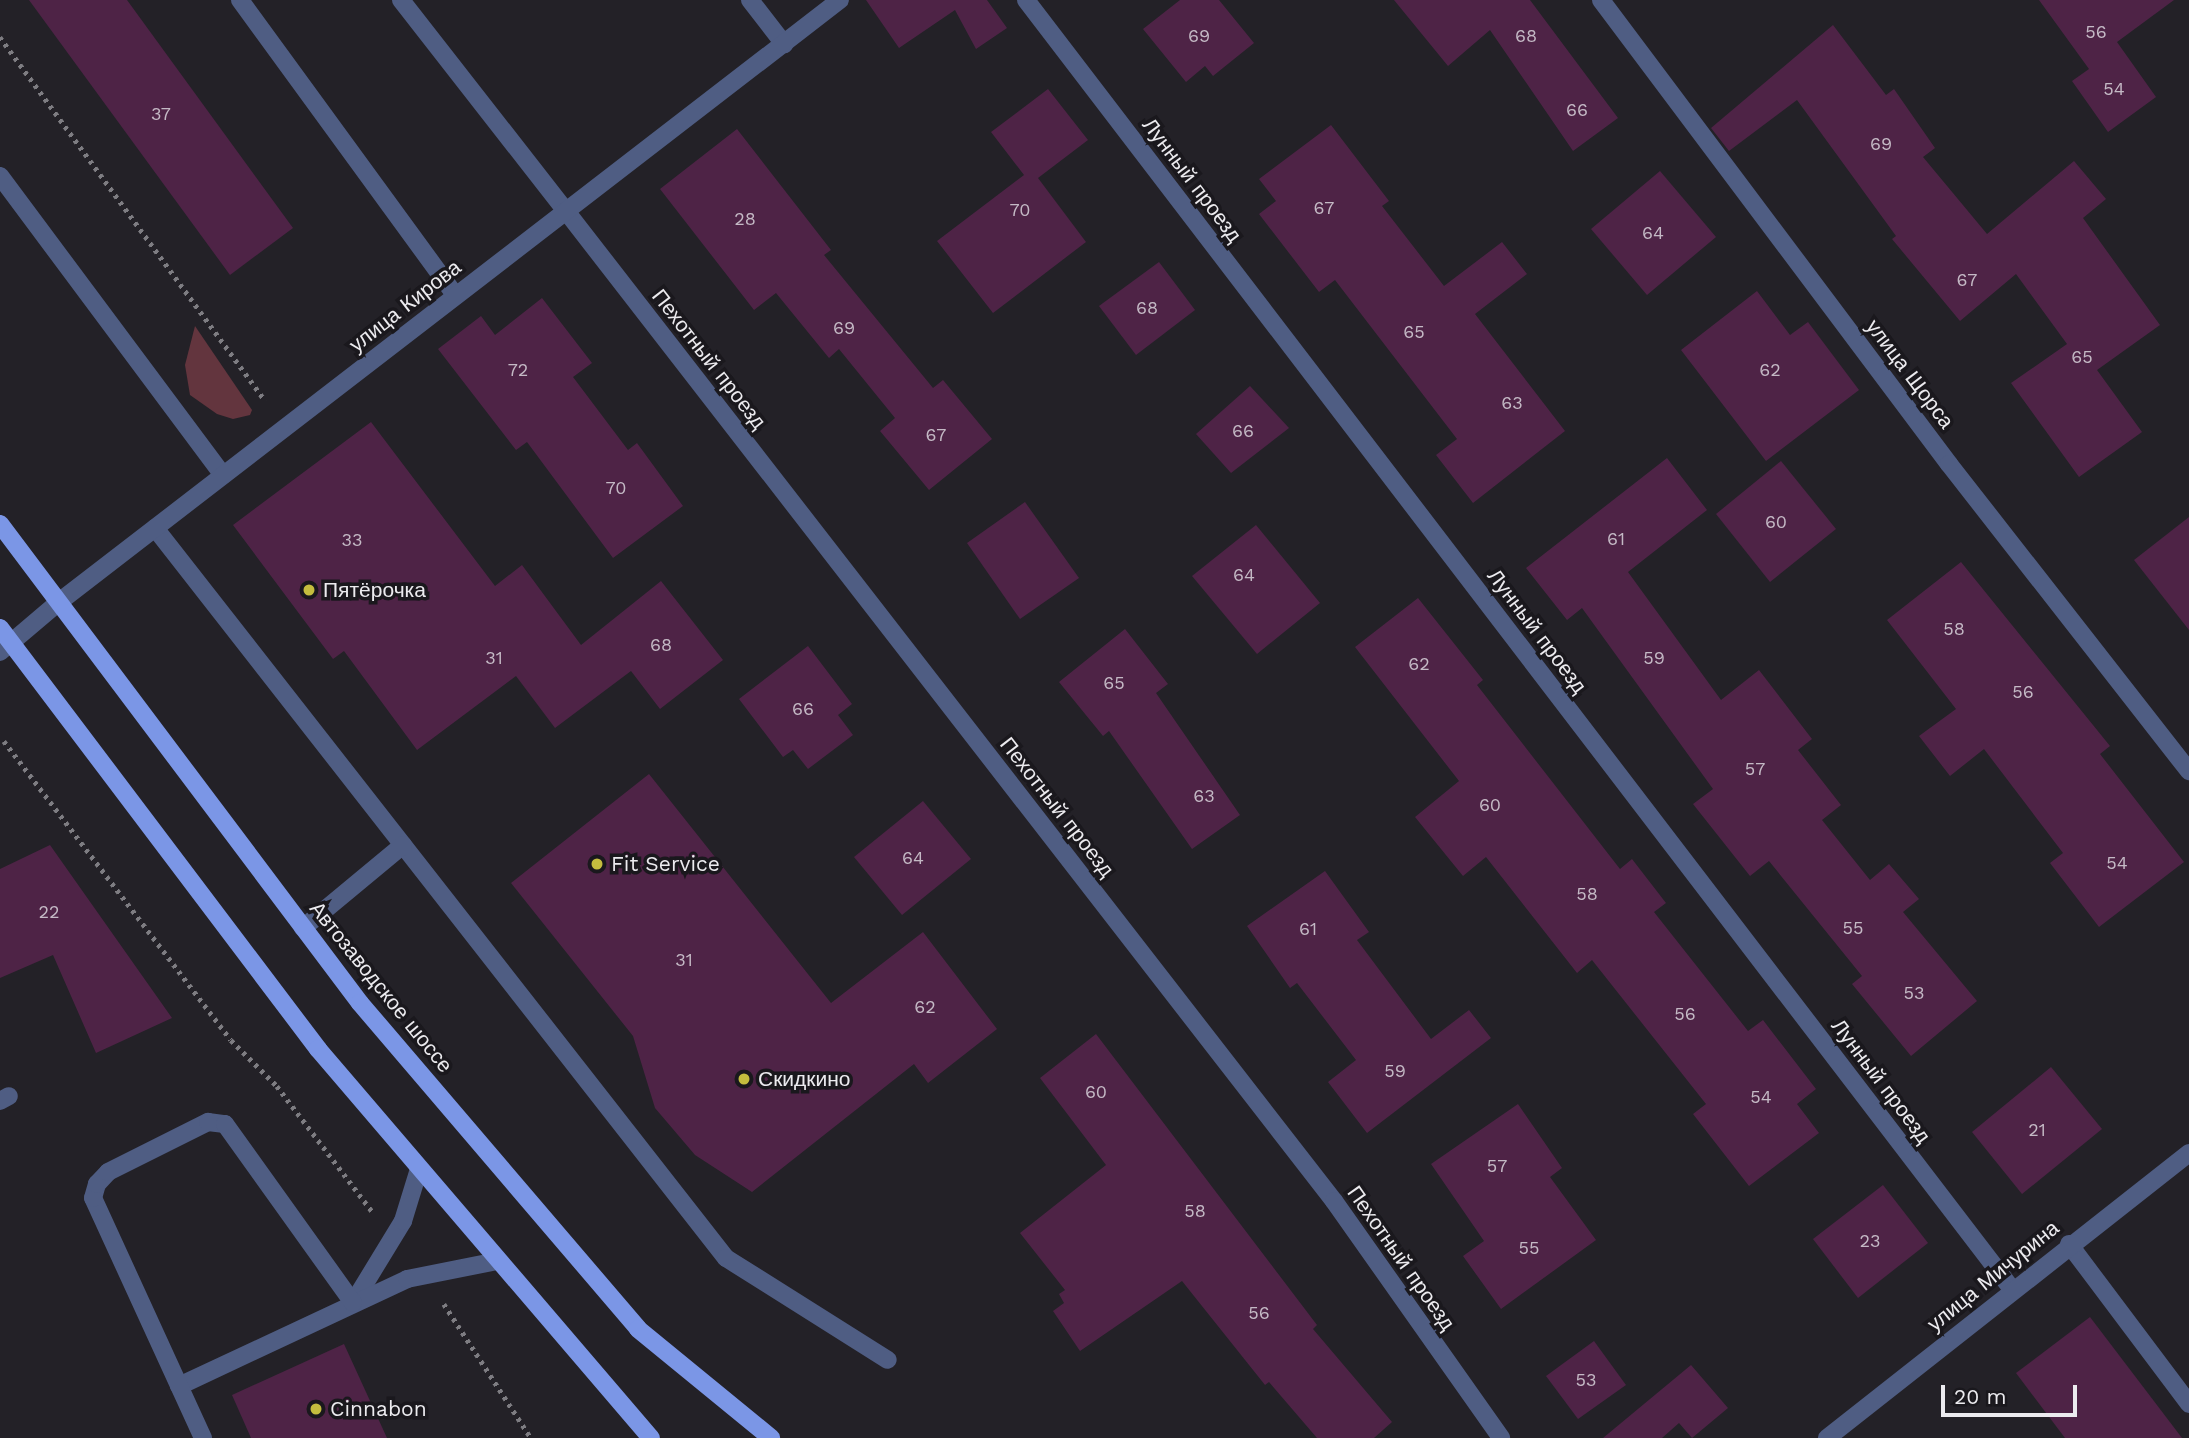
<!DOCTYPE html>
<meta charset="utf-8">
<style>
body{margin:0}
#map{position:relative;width:2189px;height:1438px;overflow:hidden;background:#232127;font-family:"Work Sans",sans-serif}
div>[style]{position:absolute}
.green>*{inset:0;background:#63353e}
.building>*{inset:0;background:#4e2346}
.path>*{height:4.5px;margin-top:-2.25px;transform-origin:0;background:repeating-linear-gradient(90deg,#7e7d82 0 3.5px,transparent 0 8.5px)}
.service>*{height:18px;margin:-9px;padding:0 9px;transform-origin:9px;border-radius:9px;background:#4f5d83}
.minor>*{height:18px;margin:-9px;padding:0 9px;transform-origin:9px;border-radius:9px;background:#4f5d83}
.tertiary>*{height:18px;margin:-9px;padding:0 9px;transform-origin:9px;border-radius:9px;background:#4f5d83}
.primary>*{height:18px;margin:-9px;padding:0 9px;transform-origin:9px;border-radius:9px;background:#7b96e6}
.dots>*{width:19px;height:19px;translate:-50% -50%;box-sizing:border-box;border:4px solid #1a181d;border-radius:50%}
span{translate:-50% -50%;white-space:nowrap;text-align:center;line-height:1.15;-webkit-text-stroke:7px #1a181d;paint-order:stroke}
.number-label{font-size:18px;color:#c4b9c5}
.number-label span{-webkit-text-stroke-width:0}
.street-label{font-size:21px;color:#ecebef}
.poi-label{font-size:21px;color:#ecebef}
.left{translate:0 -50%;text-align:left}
.scale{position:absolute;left:1941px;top:1385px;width:136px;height:32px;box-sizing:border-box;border:4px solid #ecebef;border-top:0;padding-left:9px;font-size:21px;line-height:24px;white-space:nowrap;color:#ecebef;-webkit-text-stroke:5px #1a181d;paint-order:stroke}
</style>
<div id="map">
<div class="green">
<div style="clip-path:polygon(195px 326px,252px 410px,250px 415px,233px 419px,217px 414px,190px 395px,185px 365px)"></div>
</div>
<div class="building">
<div style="clip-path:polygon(29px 0,127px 0,293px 228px,230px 275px)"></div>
<div style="clip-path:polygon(866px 0,987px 0,1007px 28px,976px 49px,955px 10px,899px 48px)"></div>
<div style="clip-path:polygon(1180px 0,1219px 0,1254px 43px,1213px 76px,1205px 66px,1186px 82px,1143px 29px)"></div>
<div style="clip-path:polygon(1394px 0,1530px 0,1618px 118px,1573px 151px,1490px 30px,1448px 66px)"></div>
<div style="clip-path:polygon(2039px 0,2174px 0,2117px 42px,2156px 97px,2108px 132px,2072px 81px,2089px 69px)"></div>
<div style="clip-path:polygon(1833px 25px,1886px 95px,1894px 89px,1935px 148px,1923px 157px,1987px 234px,2074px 161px,2106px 199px,2083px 218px,2160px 325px,2097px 370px,2142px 432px,2079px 477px,2011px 383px,2067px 344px,2016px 274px,1960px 321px,1892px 239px,1896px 236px,1797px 100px,1729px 151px,1711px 128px)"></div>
<div style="clip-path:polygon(1048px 89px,1088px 140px,1038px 178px,1086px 242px,993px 313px,937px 241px,1024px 175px,991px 132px)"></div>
<div style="clip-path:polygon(1331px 125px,1389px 201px,1382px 206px,1444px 286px,1502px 242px,1527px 274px,1475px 314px,1565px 431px,1473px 503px,1436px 455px,1457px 439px,1335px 280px,1319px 292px,1259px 214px,1276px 201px,1259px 179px)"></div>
<div style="clip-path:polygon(737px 129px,831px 250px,824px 255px,933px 388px,943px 380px,992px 439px,929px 490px,880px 431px,895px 418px,839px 349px,829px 358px,776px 293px,754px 310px,660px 189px)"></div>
<div style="clip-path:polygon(1660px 171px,1716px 237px,1647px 295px,1591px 229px)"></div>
<div style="clip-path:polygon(1159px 262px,1195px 310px,1136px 355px,1099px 306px)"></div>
<div style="clip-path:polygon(1757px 291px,1790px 335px,1808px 322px,1859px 390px,1766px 461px,1681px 350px)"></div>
<div style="clip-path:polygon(542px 298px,592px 363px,573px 377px,628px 450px,637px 443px,683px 506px,613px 558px,527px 442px,516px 450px,438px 349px,481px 316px,495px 335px)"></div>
<div style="clip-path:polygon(1250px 386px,1289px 428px,1231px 473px,1196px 434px)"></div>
<div style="clip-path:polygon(371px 422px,495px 586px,522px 565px,581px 645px,661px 581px,723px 660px,660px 709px,631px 671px,555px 728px,516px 676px,417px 750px,344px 651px,333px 659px,233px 525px)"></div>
<div style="clip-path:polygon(1667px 458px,1707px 510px,1628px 572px,1721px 700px,1759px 670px,1812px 739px,1798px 750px,1841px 805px,1822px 820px,1870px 880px,1889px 864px,1919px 899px,1903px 912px,1977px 1001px,1911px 1056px,1852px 984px,1862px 976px,1769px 861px,1750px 876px,1693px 804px,1713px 789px,1582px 608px,1567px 620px,1526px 568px)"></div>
<div style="clip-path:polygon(1781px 461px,1836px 529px,1770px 582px,1716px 514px)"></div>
<div style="clip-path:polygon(1025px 502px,1079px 578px,1020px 619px,967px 543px)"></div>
<div style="clip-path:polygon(2189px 517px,2189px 630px,2134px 560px)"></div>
<div style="clip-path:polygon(1256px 525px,1320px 603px,1257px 654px,1192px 576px)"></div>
<div style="clip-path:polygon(1961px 562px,2110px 746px,2100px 754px,2184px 862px,2099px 927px,2050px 863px,2063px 853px,1984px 749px,1950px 776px,1919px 736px,1956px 709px,1887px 620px)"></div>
<div style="clip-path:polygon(1418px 598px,1483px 680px,1477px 685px,1620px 869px,1632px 859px,1666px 903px,1654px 912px,1748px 1031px,1763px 1020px,1816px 1089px,1797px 1104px,1819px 1133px,1749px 1186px,1693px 1114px,1706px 1104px,1592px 960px,1577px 973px,1486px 857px,1463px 876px,1415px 817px,1459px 781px,1355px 647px)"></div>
<div style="clip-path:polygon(1125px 629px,1168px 684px,1156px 693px,1240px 815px,1192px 849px,1109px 731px,1103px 736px,1059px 682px)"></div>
<div style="clip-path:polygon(808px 646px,852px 704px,838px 715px,853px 735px,808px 769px,793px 750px,783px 757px,739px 699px)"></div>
<div style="clip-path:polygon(649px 774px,831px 1003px,923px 932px,997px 1029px,928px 1083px,914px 1064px,752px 1192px,695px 1155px,655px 1108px,633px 1036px,511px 883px)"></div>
<div style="clip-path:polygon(923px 801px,971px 859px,902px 915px,854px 857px)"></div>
<div style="clip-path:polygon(50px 845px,172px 1018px,96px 1053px,53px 955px,0 978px,0 869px)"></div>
<div style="clip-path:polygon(1325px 871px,1369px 932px,1357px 940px,1431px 1039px,1469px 1010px,1491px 1038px,1367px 1133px,1328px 1082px,1356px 1060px,1297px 983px,1290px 988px,1247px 926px)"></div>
<div style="clip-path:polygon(1096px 1034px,1317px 1325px,1313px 1329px,1392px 1422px,1374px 1438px,1317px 1438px,1269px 1382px,1265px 1385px,1182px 1281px,1080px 1351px,1053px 1311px,1064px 1303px,1059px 1294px,1065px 1290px,1020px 1233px,1106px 1165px,1040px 1078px)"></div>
<div style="clip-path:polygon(2051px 1067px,2102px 1129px,2022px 1194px,1972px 1132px)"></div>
<div style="clip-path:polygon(1518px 1104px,1562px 1168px,1550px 1177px,1596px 1240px,1501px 1309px,1463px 1256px,1484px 1241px,1431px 1164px)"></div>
<div style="clip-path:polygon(1883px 1185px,1928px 1243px,1858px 1298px,1813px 1239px)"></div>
<div style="clip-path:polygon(2090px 1317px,2182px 1438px,2065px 1438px,2016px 1373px)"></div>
<div style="clip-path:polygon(1594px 1341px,1626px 1385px,1578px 1419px,1546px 1376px)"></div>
<div style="clip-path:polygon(344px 1344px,387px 1438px,251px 1438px,232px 1395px)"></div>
<div style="clip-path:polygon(1691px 1365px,1728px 1408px,1692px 1438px,1679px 1423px,1662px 1438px,1603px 1438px)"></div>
</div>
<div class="path">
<div style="left:0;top:37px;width:450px;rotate:53.9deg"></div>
<div style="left:4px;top:741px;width:375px;rotate:52.8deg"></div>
<div style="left:231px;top:1040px;width:65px;rotate:45deg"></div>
<div style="left:277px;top:1086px;width:157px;rotate:52.8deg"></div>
<div style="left:444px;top:1304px;width:160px;rotate:57deg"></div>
</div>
<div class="service">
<div style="left:240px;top:0;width:366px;rotate:53.9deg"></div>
<div style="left:401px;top:0;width:268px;rotate:52deg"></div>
<div style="left:750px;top:0;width:56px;rotate:52.3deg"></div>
<div style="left:0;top:176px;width:373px;rotate:53.3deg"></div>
<div style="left:155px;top:528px;width:927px;rotate:51.97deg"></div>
<div style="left:726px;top:1258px;width:191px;rotate:32.2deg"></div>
<div style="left:303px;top:928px;width:130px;rotate:-39.7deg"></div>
<div style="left:0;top:1101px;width:10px;rotate:-29deg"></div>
<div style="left:353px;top:1303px;width:96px;rotate:-58.6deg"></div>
<div style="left:403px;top:1221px;width:54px;rotate:-72.9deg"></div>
<div style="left:179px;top:1386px;width:252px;rotate:-25.1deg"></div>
<div style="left:407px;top:1279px;width:92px;rotate:-11.3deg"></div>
<div style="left:203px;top:1438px;width:264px;rotate:-114.6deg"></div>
<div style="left:93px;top:1198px;width:15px;rotate:-74deg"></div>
<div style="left:97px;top:1184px;width:16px;rotate:-47deg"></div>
<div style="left:108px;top:1172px;width:112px;rotate:-26.6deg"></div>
<div style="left:208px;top:1122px;width:17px;rotate:7deg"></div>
<div style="left:225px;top:1124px;width:220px;rotate:54.4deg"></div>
</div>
<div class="minor">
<div style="left:1026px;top:0;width:1623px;rotate:52.59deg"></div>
<div style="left:1601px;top:0;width:580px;rotate:53.13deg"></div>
<div style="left:1949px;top:464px;width:390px;rotate:52deg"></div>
<div style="left:566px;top:211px;width:1253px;rotate:52.2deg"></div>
<div style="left:1334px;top:1201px;width:290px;rotate:54.8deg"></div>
<div style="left:2069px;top:1244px;width:200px;rotate:53.1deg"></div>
<div style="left:1827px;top:1438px;width:461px;rotate:-38.2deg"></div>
</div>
<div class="tertiary">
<div style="left:0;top:652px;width:77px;rotate:-40.3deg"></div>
<div style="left:59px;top:602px;width:986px;rotate:-37.63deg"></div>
</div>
<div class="primary">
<div style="left:0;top:524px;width:599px;rotate:53.07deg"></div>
<div style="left:360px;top:1003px;width:428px;rotate:49.5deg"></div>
<div style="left:638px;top:1329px;width:172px;rotate:39.3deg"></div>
<div style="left:0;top:628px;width:528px;rotate:52.93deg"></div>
<div style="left:318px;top:1049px;width:512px;rotate:49.44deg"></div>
</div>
<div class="dots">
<div style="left:309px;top:590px;background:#c4bd3e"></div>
<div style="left:597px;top:864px;background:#c4bd3e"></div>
<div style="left:744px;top:1079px;background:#c4bd3e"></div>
<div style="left:316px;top:1409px;background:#c4bd3e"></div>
</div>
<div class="number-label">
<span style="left:2096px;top:32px">56</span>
<span style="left:1199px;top:36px">69</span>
<span style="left:1526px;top:36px">68</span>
<span style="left:2114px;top:89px">54</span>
<span style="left:1577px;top:110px">66</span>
<span style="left:161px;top:114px">37</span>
<span style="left:1881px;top:144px">69</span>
<span style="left:1324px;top:208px">67</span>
<span style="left:1020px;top:210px">70</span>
<span style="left:745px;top:219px">28</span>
<span style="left:1653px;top:233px">64</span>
<span style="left:1967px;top:280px">67</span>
<span style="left:1147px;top:308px">68</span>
<span style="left:844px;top:328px">69</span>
<span style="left:1414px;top:332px">65</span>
<span style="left:2082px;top:357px">65</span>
<span style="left:518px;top:370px">72</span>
<span style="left:1770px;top:370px">62</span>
<span style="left:1512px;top:403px">63</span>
<span style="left:1243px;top:431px">66</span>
<span style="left:936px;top:435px">67</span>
<span style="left:616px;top:488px">70</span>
<span style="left:1776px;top:522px">60</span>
<span style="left:1616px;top:539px">61</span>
<span style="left:352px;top:540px">33</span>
<span style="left:1244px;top:575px">64</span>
<span style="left:1954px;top:629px">58</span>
<span style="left:661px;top:645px">68</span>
<span style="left:494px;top:658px">31</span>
<span style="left:1654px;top:658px">59</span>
<span style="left:1419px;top:664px">62</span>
<span style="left:1114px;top:683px">65</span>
<span style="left:2023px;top:692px">56</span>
<span style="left:803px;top:709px">66</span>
<span style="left:1755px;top:769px">57</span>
<span style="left:1204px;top:796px">63</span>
<span style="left:1490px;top:805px">60</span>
<span style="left:913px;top:858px">64</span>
<span style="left:2117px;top:863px">54</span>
<span style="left:1587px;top:894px">58</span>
<span style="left:49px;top:912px">22</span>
<span style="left:1853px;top:928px">55</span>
<span style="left:1308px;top:929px">61</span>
<span style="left:684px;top:960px">31</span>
<span style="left:1914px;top:993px">53</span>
<span style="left:925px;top:1007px">62</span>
<span style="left:1685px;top:1014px">56</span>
<span style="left:1395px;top:1071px">59</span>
<span style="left:1096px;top:1092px">60</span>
<span style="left:1761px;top:1097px">54</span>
<span style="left:2037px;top:1130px">21</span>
<span style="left:1497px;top:1166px">57</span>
<span style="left:1195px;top:1211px">58</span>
<span style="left:1870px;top:1241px">23</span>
<span style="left:1529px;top:1248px">55</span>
<span style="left:1259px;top:1313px">56</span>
<span style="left:1586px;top:1380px">53</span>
</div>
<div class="street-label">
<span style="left:1192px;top:180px;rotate:53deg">Лунный проезд</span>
<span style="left:405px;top:306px;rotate:-38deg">улица Кирова</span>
<span style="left:709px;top:359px;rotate:52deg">Пехотный проезд</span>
<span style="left:1910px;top:374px;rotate:53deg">улица Щорса</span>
<span style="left:1537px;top:631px;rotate:53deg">Лунный проезд</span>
<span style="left:1057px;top:807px;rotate:52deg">Пехотный проезд</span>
<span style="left:381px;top:987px;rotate:51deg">Автозаводское шоссе</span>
<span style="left:1881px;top:1081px;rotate:53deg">Лунный проезд</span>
<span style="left:1401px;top:1258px;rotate:55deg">Пехотный проезд</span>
<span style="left:1993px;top:1276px;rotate:-39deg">улица Мичурина</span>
</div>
<div class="poi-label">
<span class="left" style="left:323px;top:590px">Пятёрочка</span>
<span class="left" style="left:611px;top:864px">Fit Service</span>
<span class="left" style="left:758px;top:1079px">Скидкино</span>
<span class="left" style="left:330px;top:1409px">Cinnabon</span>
</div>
<div class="scale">20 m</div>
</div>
